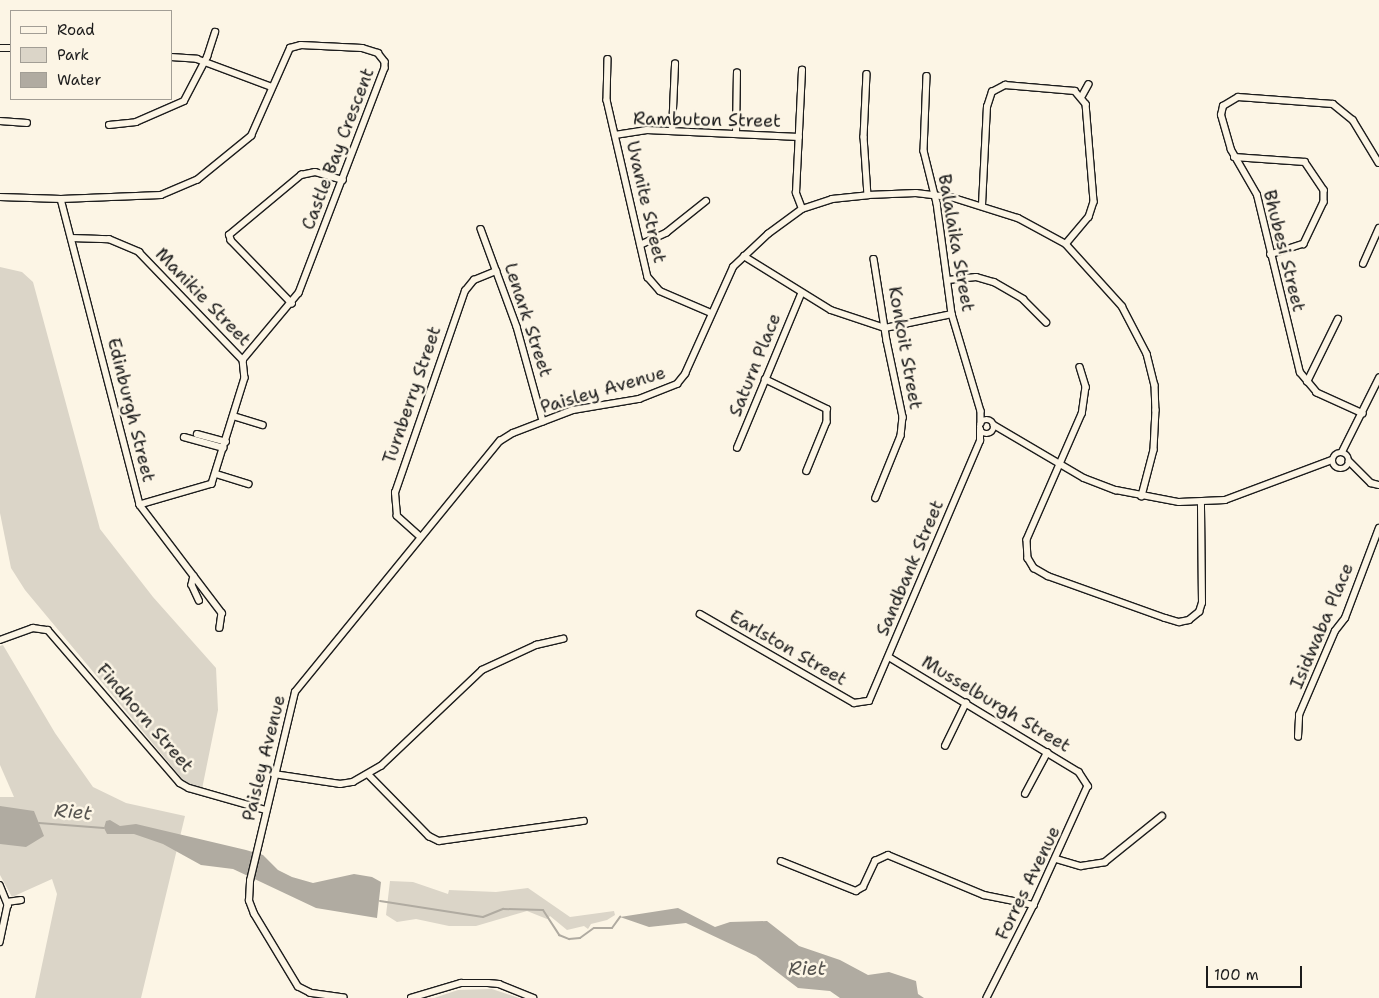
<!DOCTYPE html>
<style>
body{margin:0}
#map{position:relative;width:1379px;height:998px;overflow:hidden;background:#fcf5e5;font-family:"Shantell Sans",sans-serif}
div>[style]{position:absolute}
.green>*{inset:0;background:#dbd5c8}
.water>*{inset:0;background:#b0aba1}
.stream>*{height:2px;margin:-1px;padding:0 1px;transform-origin:1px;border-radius:1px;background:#b0aba1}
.roads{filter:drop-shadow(1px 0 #1c1c1c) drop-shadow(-1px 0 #1c1c1c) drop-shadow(0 1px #1c1c1c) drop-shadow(0 -1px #1c1c1c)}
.street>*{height:5.5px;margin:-2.75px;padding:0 2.75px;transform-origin:2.75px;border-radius:2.75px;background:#fcf5e5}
.street>.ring{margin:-2.75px;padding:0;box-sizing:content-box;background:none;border:5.5px solid #fcf5e5;border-radius:50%}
span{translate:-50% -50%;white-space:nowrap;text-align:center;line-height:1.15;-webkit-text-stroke:5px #fcf5e5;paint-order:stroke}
.street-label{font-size:18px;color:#1c1c1c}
.water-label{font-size:19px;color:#575551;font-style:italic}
.legend{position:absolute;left:10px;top:10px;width:162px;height:90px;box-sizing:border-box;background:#fcf5e5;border:1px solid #a29e95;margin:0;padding:6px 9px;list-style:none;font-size:15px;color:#1c1c1c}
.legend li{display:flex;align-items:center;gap:10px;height:25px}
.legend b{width:25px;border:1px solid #a29e95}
.scale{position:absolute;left:1206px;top:966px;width:96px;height:22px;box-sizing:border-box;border:2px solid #1c1c1c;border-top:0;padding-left:6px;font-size:15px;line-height:18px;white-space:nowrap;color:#1c1c1c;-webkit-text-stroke:4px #fcf5e5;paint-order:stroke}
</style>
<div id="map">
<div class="green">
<div style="clip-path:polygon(0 267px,22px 272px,33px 282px,100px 529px,153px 597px,216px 668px,218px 710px,202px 789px,184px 781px,25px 590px,11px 568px,0 513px)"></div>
<div style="clip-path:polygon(3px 645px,55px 733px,93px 787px,126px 803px,185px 816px,141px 998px,35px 998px,57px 894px,52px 879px,12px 897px,0 875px,0 797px,14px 797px,0 765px,0 646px)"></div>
<div style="clip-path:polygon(390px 881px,413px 882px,448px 894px,449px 890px,496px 892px,528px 888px,570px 917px,614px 911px,615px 915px,607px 920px,591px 924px,588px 929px,584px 926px,567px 930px,550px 916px,547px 919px,527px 911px,476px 926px,449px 926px,416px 919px,397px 922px,386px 915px)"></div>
<div style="clip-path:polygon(492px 989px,519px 998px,434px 998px,458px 990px)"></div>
</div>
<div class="water">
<div style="clip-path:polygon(0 806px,34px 811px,44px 836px,26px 847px,0 844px)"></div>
<div style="clip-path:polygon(110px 820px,120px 826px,136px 824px,246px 850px,263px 855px,278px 870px,292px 877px,313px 883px,354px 874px,372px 877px,381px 882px,377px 918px,316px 908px,233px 869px,201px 865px,163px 844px,134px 834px,107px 834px,104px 828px,106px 821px)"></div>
<div style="clip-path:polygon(678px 908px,715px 927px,730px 922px,767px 921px,799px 946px,840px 960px,868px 975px,889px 972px,916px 981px,918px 994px,924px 998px,840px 998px,830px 991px,798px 988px,756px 956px,686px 923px,649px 927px,620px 917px)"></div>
</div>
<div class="stream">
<div style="left:39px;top:823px;width:65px;rotate:4.4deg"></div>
<div style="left:380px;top:901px;width:104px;rotate:8.8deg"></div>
<div style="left:483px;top:917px;width:22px;rotate:-22deg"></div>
<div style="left:503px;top:909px;width:40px;rotate:1.4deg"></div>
<div style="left:543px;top:910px;width:30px;rotate:57deg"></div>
<div style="left:559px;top:935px;width:11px;rotate:22deg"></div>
<div style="left:569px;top:939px;width:11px;rotate:-5deg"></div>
<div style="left:580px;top:938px;width:17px;rotate:-36deg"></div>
<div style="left:594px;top:928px;width:18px"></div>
<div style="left:612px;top:928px;width:14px;rotate:-54deg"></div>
</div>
<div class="roads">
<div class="street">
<div style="left:0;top:48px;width:11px"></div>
<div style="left:171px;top:57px;width:26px;rotate:4deg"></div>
<div style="left:197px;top:59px;width:80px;rotate:20.5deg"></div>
<div style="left:608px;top:59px;width:41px;rotate:91.4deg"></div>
<div style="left:607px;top:100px;width:182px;rotate:77deg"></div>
<div style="left:648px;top:277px;width:18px;rotate:49deg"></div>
<div style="left:660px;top:291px;width:56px;rotate:23.3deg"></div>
<div style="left:867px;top:74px;width:63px;rotate:92.7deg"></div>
<div style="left:864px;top:137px;width:58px;rotate:86.1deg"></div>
<div style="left:927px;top:76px;width:75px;rotate:92.3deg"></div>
<div style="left:924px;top:151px;width:54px;rotate:76deg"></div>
<div style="left:937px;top:203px;width:112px;rotate:82.3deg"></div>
<div style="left:952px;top:314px;width:101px;rotate:73.4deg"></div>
<div style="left:981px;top:411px;width:12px;rotate:90deg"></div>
<div style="left:1082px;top:96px;width:13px;rotate:-61deg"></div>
<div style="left:0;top:121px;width:27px;rotate:4deg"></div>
<div style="left:109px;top:125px;width:27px;rotate:-6deg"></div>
<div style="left:136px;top:122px;width:52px;rotate:-23.6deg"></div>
<div style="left:184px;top:101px;width:50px;rotate:-62.4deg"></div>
<div style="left:207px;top:57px;width:26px;rotate:-72deg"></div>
<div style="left:672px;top:131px;width:67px;rotate:-87.4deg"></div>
<div style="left:736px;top:134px;width:61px;rotate:-89.1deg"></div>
<div style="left:615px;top:135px;width:32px;rotate:-9deg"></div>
<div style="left:647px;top:130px;width:152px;rotate:2.6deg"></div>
<div style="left:1234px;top:157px;width:71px;rotate:4deg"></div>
<div style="left:1305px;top:162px;width:34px;rotate:56deg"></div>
<div style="left:1324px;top:190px;width:12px;rotate:90deg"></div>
<div style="left:1324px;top:202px;width:47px;rotate:115.5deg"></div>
<div style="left:1304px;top:244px;width:35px;rotate:162deg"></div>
<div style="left:0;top:197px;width:61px;rotate:1.9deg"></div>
<div style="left:61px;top:199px;width:100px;rotate:-2.3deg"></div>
<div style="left:161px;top:195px;width:39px;rotate:-23deg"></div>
<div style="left:197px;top:180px;width:70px;rotate:-39.2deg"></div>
<div style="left:251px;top:136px;width:96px;rotate:-66.1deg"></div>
<div style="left:290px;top:48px;width:11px;rotate:-15deg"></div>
<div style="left:301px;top:45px;width:61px;rotate:2.8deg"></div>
<div style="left:362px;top:48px;width:17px;rotate:17deg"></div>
<div style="left:378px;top:53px;width:11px;rotate:52deg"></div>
<div style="left:385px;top:62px;width:6px;rotate:90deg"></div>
<div style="left:385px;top:68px;width:241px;rotate:110.9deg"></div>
<div style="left:299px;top:293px;width:87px;rotate:129.9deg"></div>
<div style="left:61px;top:199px;width:316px;rotate:75.5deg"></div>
<div style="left:140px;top:505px;width:136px;rotate:52.8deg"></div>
<div style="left:222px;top:613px;width:15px;rotate:98deg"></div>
<div style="left:982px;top:205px;width:98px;rotate:-87.1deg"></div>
<div style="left:987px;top:107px;width:16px;rotate:-72deg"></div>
<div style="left:992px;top:92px;width:15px;rotate:-28deg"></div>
<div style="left:1005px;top:85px;width:70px;rotate:4.9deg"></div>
<div style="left:1075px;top:91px;width:17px;rotate:50deg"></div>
<div style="left:1086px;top:104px;width:98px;rotate:85.3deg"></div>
<div style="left:1094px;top:202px;width:16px;rotate:108deg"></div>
<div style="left:1089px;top:217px;width:35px;rotate:130deg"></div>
<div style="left:802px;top:209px;width:17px;rotate:-111deg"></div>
<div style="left:796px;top:193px;width:123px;rotate:-87.2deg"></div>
<div style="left:481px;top:229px;width:104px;rotate:69.8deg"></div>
<div style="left:517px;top:327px;width:98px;rotate:74.5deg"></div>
<div style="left:71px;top:238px;width:38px;rotate:2deg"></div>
<div style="left:109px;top:239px;width:33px;rotate:23deg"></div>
<div style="left:139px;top:252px;width:150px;rotate:46.1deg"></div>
<div style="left:243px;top:360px;width:18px;rotate:84deg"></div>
<div style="left:245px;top:378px;width:111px;rotate:107.3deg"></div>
<div style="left:212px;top:484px;width:75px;rotate:163.7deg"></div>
<div style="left:640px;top:245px;width:29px;rotate:-25deg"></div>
<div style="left:666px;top:233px;width:51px;rotate:-38.7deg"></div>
<div style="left:744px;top:256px;width:102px;rotate:31.8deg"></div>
<div style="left:831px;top:310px;width:57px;rotate:18.4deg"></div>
<div style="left:885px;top:328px;width:68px;rotate:-11.8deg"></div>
<div style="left:874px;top:259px;width:83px;rotate:81deg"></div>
<div style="left:887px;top:341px;width:78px;rotate:78.1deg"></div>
<div style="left:903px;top:417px;width:19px;rotate:96deg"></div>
<div style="left:901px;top:436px;width:67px;rotate:112deg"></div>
<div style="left:1363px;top:264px;width:39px;rotate:-66deg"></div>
<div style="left:948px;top:280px;width:28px;rotate:-6deg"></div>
<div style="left:976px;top:277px;width:19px;rotate:16deg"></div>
<div style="left:994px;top:282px;width:34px;rotate:30deg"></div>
<div style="left:1023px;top:299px;width:33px;rotate:45deg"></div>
<div style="left:292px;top:304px;width:88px;rotate:-134.1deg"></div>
<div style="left:231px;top:241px;width:6px;rotate:-108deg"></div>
<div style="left:229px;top:235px;width:94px;rotate:-39.8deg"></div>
<div style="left:301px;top:175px;width:14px;rotate:-12deg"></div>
<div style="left:315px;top:172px;width:29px;rotate:16deg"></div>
<div style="left:1080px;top:367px;width:21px;rotate:73deg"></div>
<div style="left:1086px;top:387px;width:27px;rotate:98deg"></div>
<div style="left:1082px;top:414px;width:137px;rotate:113.6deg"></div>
<div style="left:1027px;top:540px;width:18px;rotate:87deg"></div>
<div style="left:1028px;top:558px;width:12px;rotate:59deg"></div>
<div style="left:1034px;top:568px;width:16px;rotate:30deg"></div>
<div style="left:1048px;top:576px;width:124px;rotate:19.7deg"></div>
<div style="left:1165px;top:618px;width:15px;rotate:16deg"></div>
<div style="left:1179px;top:622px;width:10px;rotate:-11deg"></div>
<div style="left:1189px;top:620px;width:13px;rotate:-39deg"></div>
<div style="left:1199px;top:612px;width:9px;rotate:-72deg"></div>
<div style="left:1202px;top:603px;width:100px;rotate:-90.6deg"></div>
<div style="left:765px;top:379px;width:69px;rotate:25.8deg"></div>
<div style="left:827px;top:409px;width:13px;rotate:90deg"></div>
<div style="left:827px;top:422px;width:53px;rotate:112.2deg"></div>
<div style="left:1307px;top:382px;width:70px;rotate:-63.8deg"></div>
<div style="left:1363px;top:414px;width:51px;rotate:-155.5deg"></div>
<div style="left:1317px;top:393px;width:26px;rotate:-130deg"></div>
<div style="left:1300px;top:373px;width:183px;rotate:-103.6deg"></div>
<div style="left:1257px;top:195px;width:52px;rotate:-120deg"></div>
<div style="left:1231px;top:150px;width:36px;rotate:-106deg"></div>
<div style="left:1221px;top:115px;width:9px;rotate:-77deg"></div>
<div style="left:1223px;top:106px;width:17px;rotate:-31deg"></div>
<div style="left:1238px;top:97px;width:95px;rotate:4.2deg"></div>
<div style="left:1333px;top:104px;width:26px;rotate:39deg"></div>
<div style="left:1353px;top:120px;width:50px;rotate:58.8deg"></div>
<div style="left:233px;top:416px;width:31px;rotate:17deg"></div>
<div class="ring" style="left:980px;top:420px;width:8.5px;height:8.5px"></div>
<div style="left:994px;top:425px;width:104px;rotate:30.5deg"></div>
<div style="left:1084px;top:478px;width:34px;rotate:21deg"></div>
<div style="left:1116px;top:490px;width:64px;rotate:10.8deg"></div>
<div style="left:1179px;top:502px;width:46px;rotate:-2.5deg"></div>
<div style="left:1225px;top:500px;width:114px;rotate:-20.5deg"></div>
<div style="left:197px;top:434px;width:30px;rotate:15deg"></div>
<div style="left:184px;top:437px;width:41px;rotate:15.4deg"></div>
<div style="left:737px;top:448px;width:167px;rotate:-67.4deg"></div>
<div style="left:1342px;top:452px;width:83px;rotate:-63.4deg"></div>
<div class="ring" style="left:1333px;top:453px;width:10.5px;height:10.5px"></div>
<div style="left:1349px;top:461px;width:31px;rotate:45deg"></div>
<div style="left:1371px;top:483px;width:8px;rotate:14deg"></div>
<div style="left:216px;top:474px;width:34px;rotate:17deg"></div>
<div style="left:420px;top:537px;width:31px;rotate:-138deg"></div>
<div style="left:397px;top:516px;width:23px;rotate:-95deg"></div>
<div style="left:395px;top:493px;width:214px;rotate:-70.9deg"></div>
<div style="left:465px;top:291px;width:14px;rotate:-51deg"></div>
<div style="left:474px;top:280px;width:24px;rotate:-22deg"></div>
<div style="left:194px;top:576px;width:9px;rotate:103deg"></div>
<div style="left:192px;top:585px;width:17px;rotate:65deg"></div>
<div style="left:700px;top:614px;width:178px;rotate:30deg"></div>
<div style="left:854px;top:703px;width:15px;rotate:-8deg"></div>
<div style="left:869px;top:701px;width:283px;rotate:-66.9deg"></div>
<div style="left:980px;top:441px;width:11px;rotate:-90deg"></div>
<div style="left:0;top:640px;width:35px;rotate:-20deg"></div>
<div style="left:33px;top:628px;width:15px;rotate:8deg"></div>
<div style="left:48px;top:630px;width:202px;rotate:49.2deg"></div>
<div style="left:180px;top:783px;width:10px;rotate:29deg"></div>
<div style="left:189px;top:788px;width:80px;rotate:15.9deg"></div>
<div style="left:889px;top:657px;width:222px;rotate:31.2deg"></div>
<div style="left:1079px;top:772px;width:17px;rotate:57deg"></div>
<div style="left:1088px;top:786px;width:131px;rotate:114.4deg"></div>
<div style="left:1034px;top:905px;width:104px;rotate:116.8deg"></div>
<div style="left:1298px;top:737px;width:22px;rotate:-87deg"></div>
<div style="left:1299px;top:715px;width:91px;rotate:-66.8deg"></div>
<div style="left:1335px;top:631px;width:16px;rotate:-52deg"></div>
<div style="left:1345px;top:618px;width:96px;rotate:-69.3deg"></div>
<div style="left:945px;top:746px;width:48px;rotate:-64deg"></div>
<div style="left:274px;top:774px;width:67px;rotate:8.6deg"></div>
<div style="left:340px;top:784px;width:13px;rotate:-9deg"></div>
<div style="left:353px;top:782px;width:32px;rotate:-30deg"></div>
<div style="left:381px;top:766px;width:139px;rotate:-43.5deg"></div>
<div style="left:482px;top:670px;width:60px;rotate:-24.8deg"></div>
<div style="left:536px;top:645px;width:28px;rotate:-13deg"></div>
<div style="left:369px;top:775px;width:86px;rotate:45.5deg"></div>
<div style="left:429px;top:836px;width:11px;rotate:27deg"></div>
<div style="left:439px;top:841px;width:146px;rotate:-7.9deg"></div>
<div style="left:1025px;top:794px;width:47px;rotate:-61.8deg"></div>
<div style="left:1056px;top:859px;width:26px;rotate:16deg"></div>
<div style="left:1081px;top:866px;width:24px;rotate:-9deg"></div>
<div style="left:1105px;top:862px;width:73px;rotate:-38.9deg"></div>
<div style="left:781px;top:861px;width:81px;rotate:21.8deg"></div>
<div style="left:856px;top:891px;width:8px;rotate:-30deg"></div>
<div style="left:863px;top:887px;width:29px;rotate:-65deg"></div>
<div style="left:875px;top:861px;width:14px;rotate:-25deg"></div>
<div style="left:888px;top:855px;width:104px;rotate:22.6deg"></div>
<div style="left:984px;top:895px;width:51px;rotate:11.3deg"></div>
<div style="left:0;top:885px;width:22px;rotate:68deg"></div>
<div style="left:8px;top:905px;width:38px;rotate:102deg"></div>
<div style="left:7px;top:902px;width:14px;rotate:-8deg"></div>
<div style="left:344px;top:998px;width:34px;rotate:-172deg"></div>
<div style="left:310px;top:993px;width:13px;rotate:-153deg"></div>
<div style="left:298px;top:987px;width:85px;rotate:-121.1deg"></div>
<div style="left:254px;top:914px;width:14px;rotate:-111deg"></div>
<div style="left:249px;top:901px;width:20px;rotate:-87deg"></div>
<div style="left:250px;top:881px;width:194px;rotate:-76.6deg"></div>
<div style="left:295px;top:692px;width:324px;rotate:-50.8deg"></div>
<div style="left:500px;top:441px;width:15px;rotate:-32deg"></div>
<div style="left:513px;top:433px;width:64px;rotate:-21deg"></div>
<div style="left:573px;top:410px;width:67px;rotate:-9.5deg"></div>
<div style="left:639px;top:399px;width:41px;rotate:-21.5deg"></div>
<div style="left:677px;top:384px;width:13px;rotate:-51deg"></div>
<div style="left:685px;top:374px;width:117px;rotate:-65.8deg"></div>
<div style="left:733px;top:267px;width:48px;rotate:-43.3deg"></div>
<div style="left:768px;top:234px;width:42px;rotate:-36.3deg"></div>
<div style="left:802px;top:209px;width:32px;rotate:-18deg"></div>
<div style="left:832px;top:199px;width:36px;rotate:-6deg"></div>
<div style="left:868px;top:195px;width:48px;rotate:-2.4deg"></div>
<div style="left:916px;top:193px;width:35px;rotate:7deg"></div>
<div style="left:951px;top:197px;width:70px;rotate:17.4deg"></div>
<div style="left:1018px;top:218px;width:55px;rotate:28.4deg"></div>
<div style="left:1066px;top:244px;width:84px;rotate:47.9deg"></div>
<div style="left:1122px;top:306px;width:54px;rotate:62.5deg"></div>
<div style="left:1147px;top:354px;width:32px;rotate:76deg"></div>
<div style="left:1155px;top:385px;width:25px;rotate:88deg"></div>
<div style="left:1156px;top:410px;width:40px;rotate:92.9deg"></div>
<div style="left:1154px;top:450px;width:48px;rotate:104.6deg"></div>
<div style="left:411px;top:998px;width:52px;rotate:-16.7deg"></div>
<div style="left:461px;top:983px;width:27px"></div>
<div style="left:488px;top:983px;width:11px;rotate:5deg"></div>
<div style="left:499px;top:984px;width:37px;rotate:22deg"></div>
</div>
</div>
<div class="street-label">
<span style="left:707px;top:120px;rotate:1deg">Rambuton Street</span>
<span style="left:338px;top:149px;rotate:-69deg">Castle Bay Crescent</span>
<span style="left:646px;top:202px;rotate:77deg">Uvanite Street</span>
<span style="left:956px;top:243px;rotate:80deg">Balalaika Street</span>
<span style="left:1284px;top:251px;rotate:76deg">Bhubesi Street</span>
<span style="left:203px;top:297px;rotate:46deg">Manikie Street</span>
<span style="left:528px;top:320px;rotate:72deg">Lenark Street</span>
<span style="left:905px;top:348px;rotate:80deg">Konkoit Street</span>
<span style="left:755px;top:365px;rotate:-68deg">Saturn Place</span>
<span style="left:603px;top:390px;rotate:-16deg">Paisley Avenue</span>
<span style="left:412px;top:395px;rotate:-71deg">Turnberry Street</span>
<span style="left:131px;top:410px;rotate:76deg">Edinburgh Street</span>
<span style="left:910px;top:568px;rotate:-67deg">Sandbank Street</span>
<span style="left:1322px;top:626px;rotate:-67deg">Isidwaba Place</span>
<span style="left:788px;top:648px;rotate:30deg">Earlston Street</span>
<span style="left:996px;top:704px;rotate:31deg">Musselburgh Street</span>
<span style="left:145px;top:718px;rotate:49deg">Findhorn Street</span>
<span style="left:264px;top:758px;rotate:-76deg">Paisley Avenue</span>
<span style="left:1028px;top:883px;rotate:-64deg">Forres Avenue</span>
</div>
<div class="water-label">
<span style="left:73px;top:812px;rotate:5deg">Riet</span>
<span style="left:807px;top:969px">Riet</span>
</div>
<ul class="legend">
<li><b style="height:6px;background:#fcf5e5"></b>Road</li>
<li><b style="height:14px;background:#dbd5c8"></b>Park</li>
<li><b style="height:14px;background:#b0aba1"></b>Water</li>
</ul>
<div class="scale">100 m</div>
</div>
